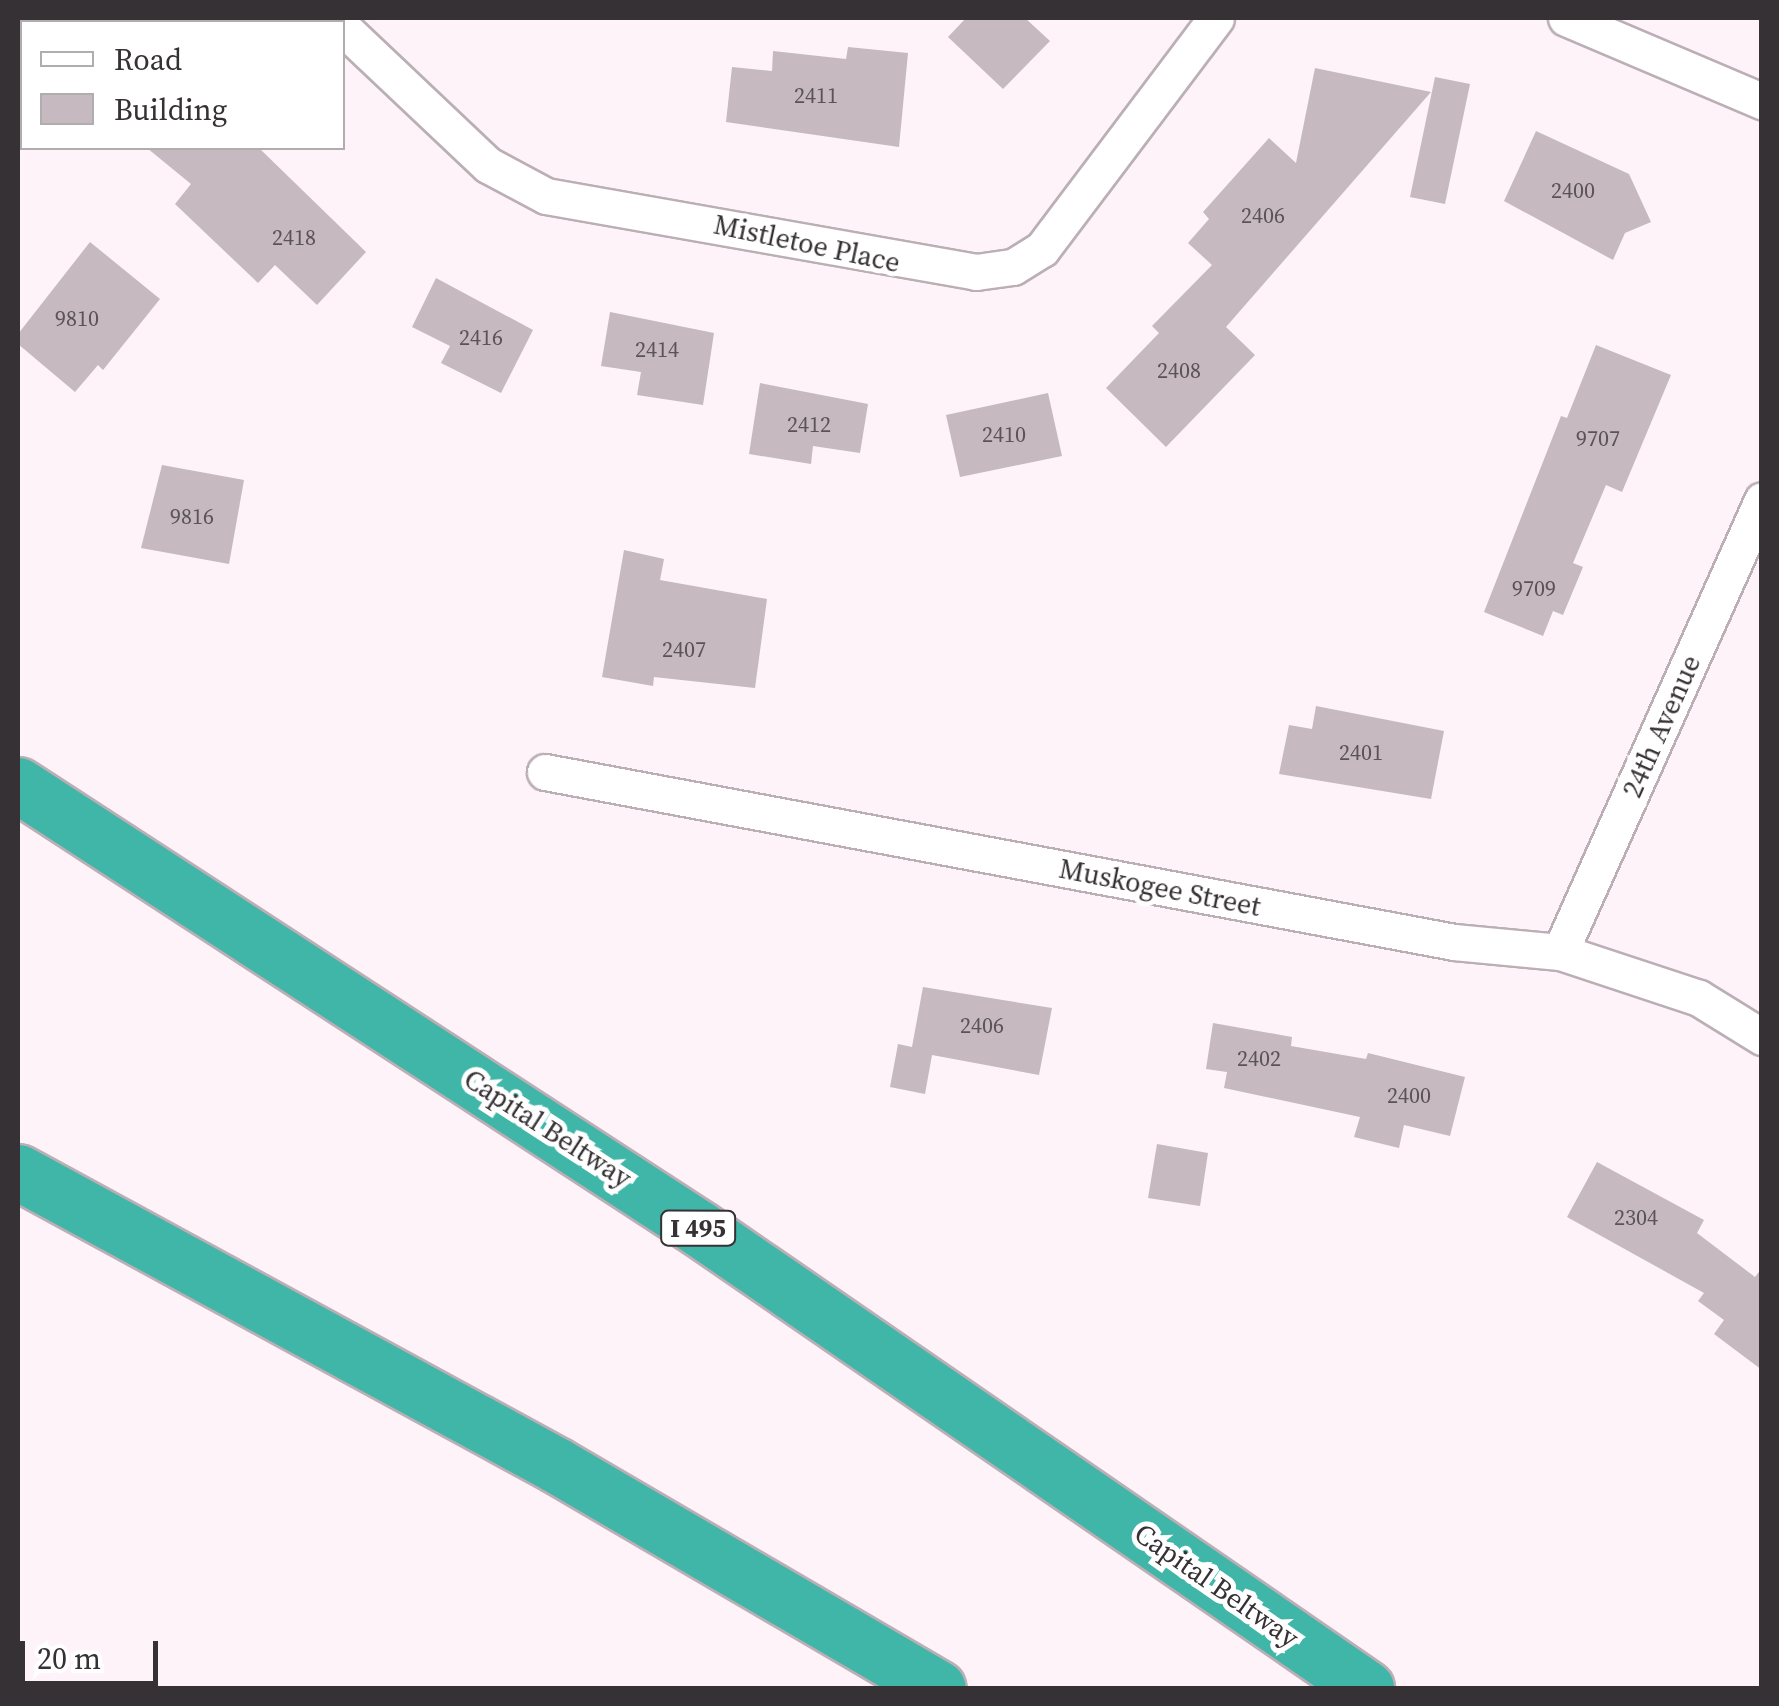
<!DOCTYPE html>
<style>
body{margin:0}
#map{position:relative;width:1779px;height:1706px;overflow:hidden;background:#fef3f9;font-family:"Source Serif 4",serif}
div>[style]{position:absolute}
.building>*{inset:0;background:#c6b9c0}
.roads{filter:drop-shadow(2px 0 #bbafb5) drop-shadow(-2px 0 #bbafb5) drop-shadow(0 2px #bbafb5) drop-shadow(0 -2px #bbafb5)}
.minor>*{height:35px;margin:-17.5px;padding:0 17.5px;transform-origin:17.5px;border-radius:17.5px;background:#fff}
.secondary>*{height:50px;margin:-25px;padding:0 25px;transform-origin:25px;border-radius:25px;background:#fff}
.motorway>*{height:55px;margin:-27.5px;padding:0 27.5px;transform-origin:27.5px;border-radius:27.5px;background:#40b6a9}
span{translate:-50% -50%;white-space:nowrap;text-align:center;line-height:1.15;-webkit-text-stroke:10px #fff;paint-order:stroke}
.number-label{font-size:22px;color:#5a5357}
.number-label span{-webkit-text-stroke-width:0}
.shield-label span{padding:2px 8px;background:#fff;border:2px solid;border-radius:8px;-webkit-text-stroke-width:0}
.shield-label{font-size:25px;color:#363134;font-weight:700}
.street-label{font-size:28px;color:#363134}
.frame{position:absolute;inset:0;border:20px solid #363134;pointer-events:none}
.legend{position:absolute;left:20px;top:20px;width:325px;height:130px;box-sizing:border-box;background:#fff;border:2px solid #afadae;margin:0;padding:12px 18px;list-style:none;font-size:30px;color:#363134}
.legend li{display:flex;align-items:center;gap:20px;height:50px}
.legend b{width:50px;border:2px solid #afadae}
.scale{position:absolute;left:20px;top:1641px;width:138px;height:45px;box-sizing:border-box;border:5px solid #363134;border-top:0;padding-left:12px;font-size:30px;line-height:35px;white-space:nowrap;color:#363134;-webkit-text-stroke:8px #fff;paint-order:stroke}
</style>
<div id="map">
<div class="building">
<div style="clip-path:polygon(966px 18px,1025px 18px,1050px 41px,1003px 89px,948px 37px)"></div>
<div style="clip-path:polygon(848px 47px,908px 53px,899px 147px,726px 122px,732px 67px,772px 71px,773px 51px,846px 59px)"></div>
<div style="clip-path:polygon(1315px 68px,1431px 92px,1226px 327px,1255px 355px,1166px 447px,1106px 388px,1159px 333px,1152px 326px,1212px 265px,1188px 243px,1209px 219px,1203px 212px,1269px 138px,1296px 163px)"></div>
<div style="clip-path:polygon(1435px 77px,1470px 84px,1445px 204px,1410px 197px)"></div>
<div style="clip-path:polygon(1536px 131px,1629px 174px,1651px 222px,1625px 233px,1613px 260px,1504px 201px)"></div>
<div style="clip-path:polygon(147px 148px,259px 148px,366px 252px,317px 305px,275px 265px,258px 283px,175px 204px,191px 184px)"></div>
<div style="clip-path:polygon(90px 242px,160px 299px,103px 370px,98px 365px,75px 392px,18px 344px,18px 334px)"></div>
<div style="clip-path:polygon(436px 278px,533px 330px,501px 393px,441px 363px,450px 346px,412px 327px)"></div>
<div style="clip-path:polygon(610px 312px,714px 333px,703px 405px,637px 395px,641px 372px,601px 366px)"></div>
<div style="clip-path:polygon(1596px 345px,1671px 375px,1622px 492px,1606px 485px,1573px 563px,1583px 567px,1563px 615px,1553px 611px,1543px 636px,1484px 612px,1561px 416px,1567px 418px)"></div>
<div style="clip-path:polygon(760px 383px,868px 404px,860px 453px,813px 446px,811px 464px,749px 454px)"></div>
<div style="clip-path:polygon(1048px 393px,1062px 456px,960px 477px,946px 415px)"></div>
<div style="clip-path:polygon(162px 465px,244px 480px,229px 564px,141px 548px)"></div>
<div style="clip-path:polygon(624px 550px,664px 559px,660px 580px,767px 599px,755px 688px,654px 677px,653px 686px,602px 677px)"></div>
<div style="clip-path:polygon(1316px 706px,1444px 731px,1431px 799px,1279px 774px,1289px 725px,1312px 729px)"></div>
<div style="clip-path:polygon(923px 987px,1052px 1008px,1039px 1075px,932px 1055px,925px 1094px,890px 1087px,898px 1044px,912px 1047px)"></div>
<div style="clip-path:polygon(1213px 1023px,1292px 1037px,1291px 1046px,1366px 1059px,1368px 1053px,1465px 1077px,1450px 1136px,1404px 1125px,1399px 1148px,1354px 1137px,1360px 1117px,1224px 1088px,1227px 1072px,1206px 1069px)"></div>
<div style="clip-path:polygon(1157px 1144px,1208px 1153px,1200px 1206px,1148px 1198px)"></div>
<div style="clip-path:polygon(1597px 1162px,1704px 1220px,1697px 1233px,1755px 1277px,1762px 1268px,1762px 1370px,1714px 1334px,1724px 1320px,1698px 1301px,1704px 1293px,1567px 1217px)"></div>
</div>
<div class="roads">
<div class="minor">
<div style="left:1566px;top:18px;width:213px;rotate:23deg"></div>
<div style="left:342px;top:27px;width:201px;rotate:43.4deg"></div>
<div style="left:488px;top:165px;width:66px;rotate:28.1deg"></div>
<div style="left:546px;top:196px;width:437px;rotate:10deg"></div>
<div style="left:976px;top:272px;width:37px;rotate:-8deg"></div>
<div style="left:1013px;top:267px;width:34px;rotate:-32deg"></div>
<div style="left:1042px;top:249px;width:289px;rotate:-53deg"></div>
<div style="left:545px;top:772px;width:925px;rotate:10.59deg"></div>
<div style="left:1454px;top:942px;width:106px;rotate:5.4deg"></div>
<div style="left:1560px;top:952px;width:146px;rotate:18.3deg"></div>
<div style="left:1699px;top:998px;width:74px;rotate:31.8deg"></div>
<div style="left:1560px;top:952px;width:495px;rotate:-65.9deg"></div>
</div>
<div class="secondary">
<div style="left:18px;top:32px;width:7px;rotate:-56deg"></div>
</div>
<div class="motorway">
<div style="left:18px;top:785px;width:814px;rotate:33.07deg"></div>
<div style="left:700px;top:1229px;width:809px;rotate:34.57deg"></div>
<div style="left:18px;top:1172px;width:613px;rotate:28.57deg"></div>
<div style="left:556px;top:1465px;width:442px;rotate:30.3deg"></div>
</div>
</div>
<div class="number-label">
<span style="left:816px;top:96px">2411</span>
<span style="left:1573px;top:191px">2400</span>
<span style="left:1263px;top:216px">2406</span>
<span style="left:294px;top:238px">2418</span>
<span style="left:77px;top:319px">9810</span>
<span style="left:481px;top:338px">2416</span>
<span style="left:657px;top:350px">2414</span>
<span style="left:1179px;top:371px">2408</span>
<span style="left:809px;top:425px">2412</span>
<span style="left:1004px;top:435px">2410</span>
<span style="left:1598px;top:439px">9707</span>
<span style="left:192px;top:517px">9816</span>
<span style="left:1534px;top:589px">9709</span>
<span style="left:684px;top:650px">2407</span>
<span style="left:1361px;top:753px">2401</span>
<span style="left:982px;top:1026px">2406</span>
<span style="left:1259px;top:1059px">2402</span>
<span style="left:1409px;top:1096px">2400</span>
<span style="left:1636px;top:1218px">2304</span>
</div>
<div class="shield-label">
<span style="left:698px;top:1228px">I 495</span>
</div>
<div class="street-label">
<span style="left:807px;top:243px;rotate:12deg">Mistletoe Place</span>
<span style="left:1661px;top:726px;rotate:-66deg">24th Avenue</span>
<span style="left:1160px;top:887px;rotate:11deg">Muskogee Street</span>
<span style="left:548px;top:1128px;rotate:33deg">Capital Beltway</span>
<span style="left:1217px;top:1585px;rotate:35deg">Capital Beltway</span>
</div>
<div class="frame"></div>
<ul class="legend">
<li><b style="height:12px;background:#fff"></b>Road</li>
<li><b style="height:28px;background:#c6b9c0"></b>Building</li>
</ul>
<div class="scale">20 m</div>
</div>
